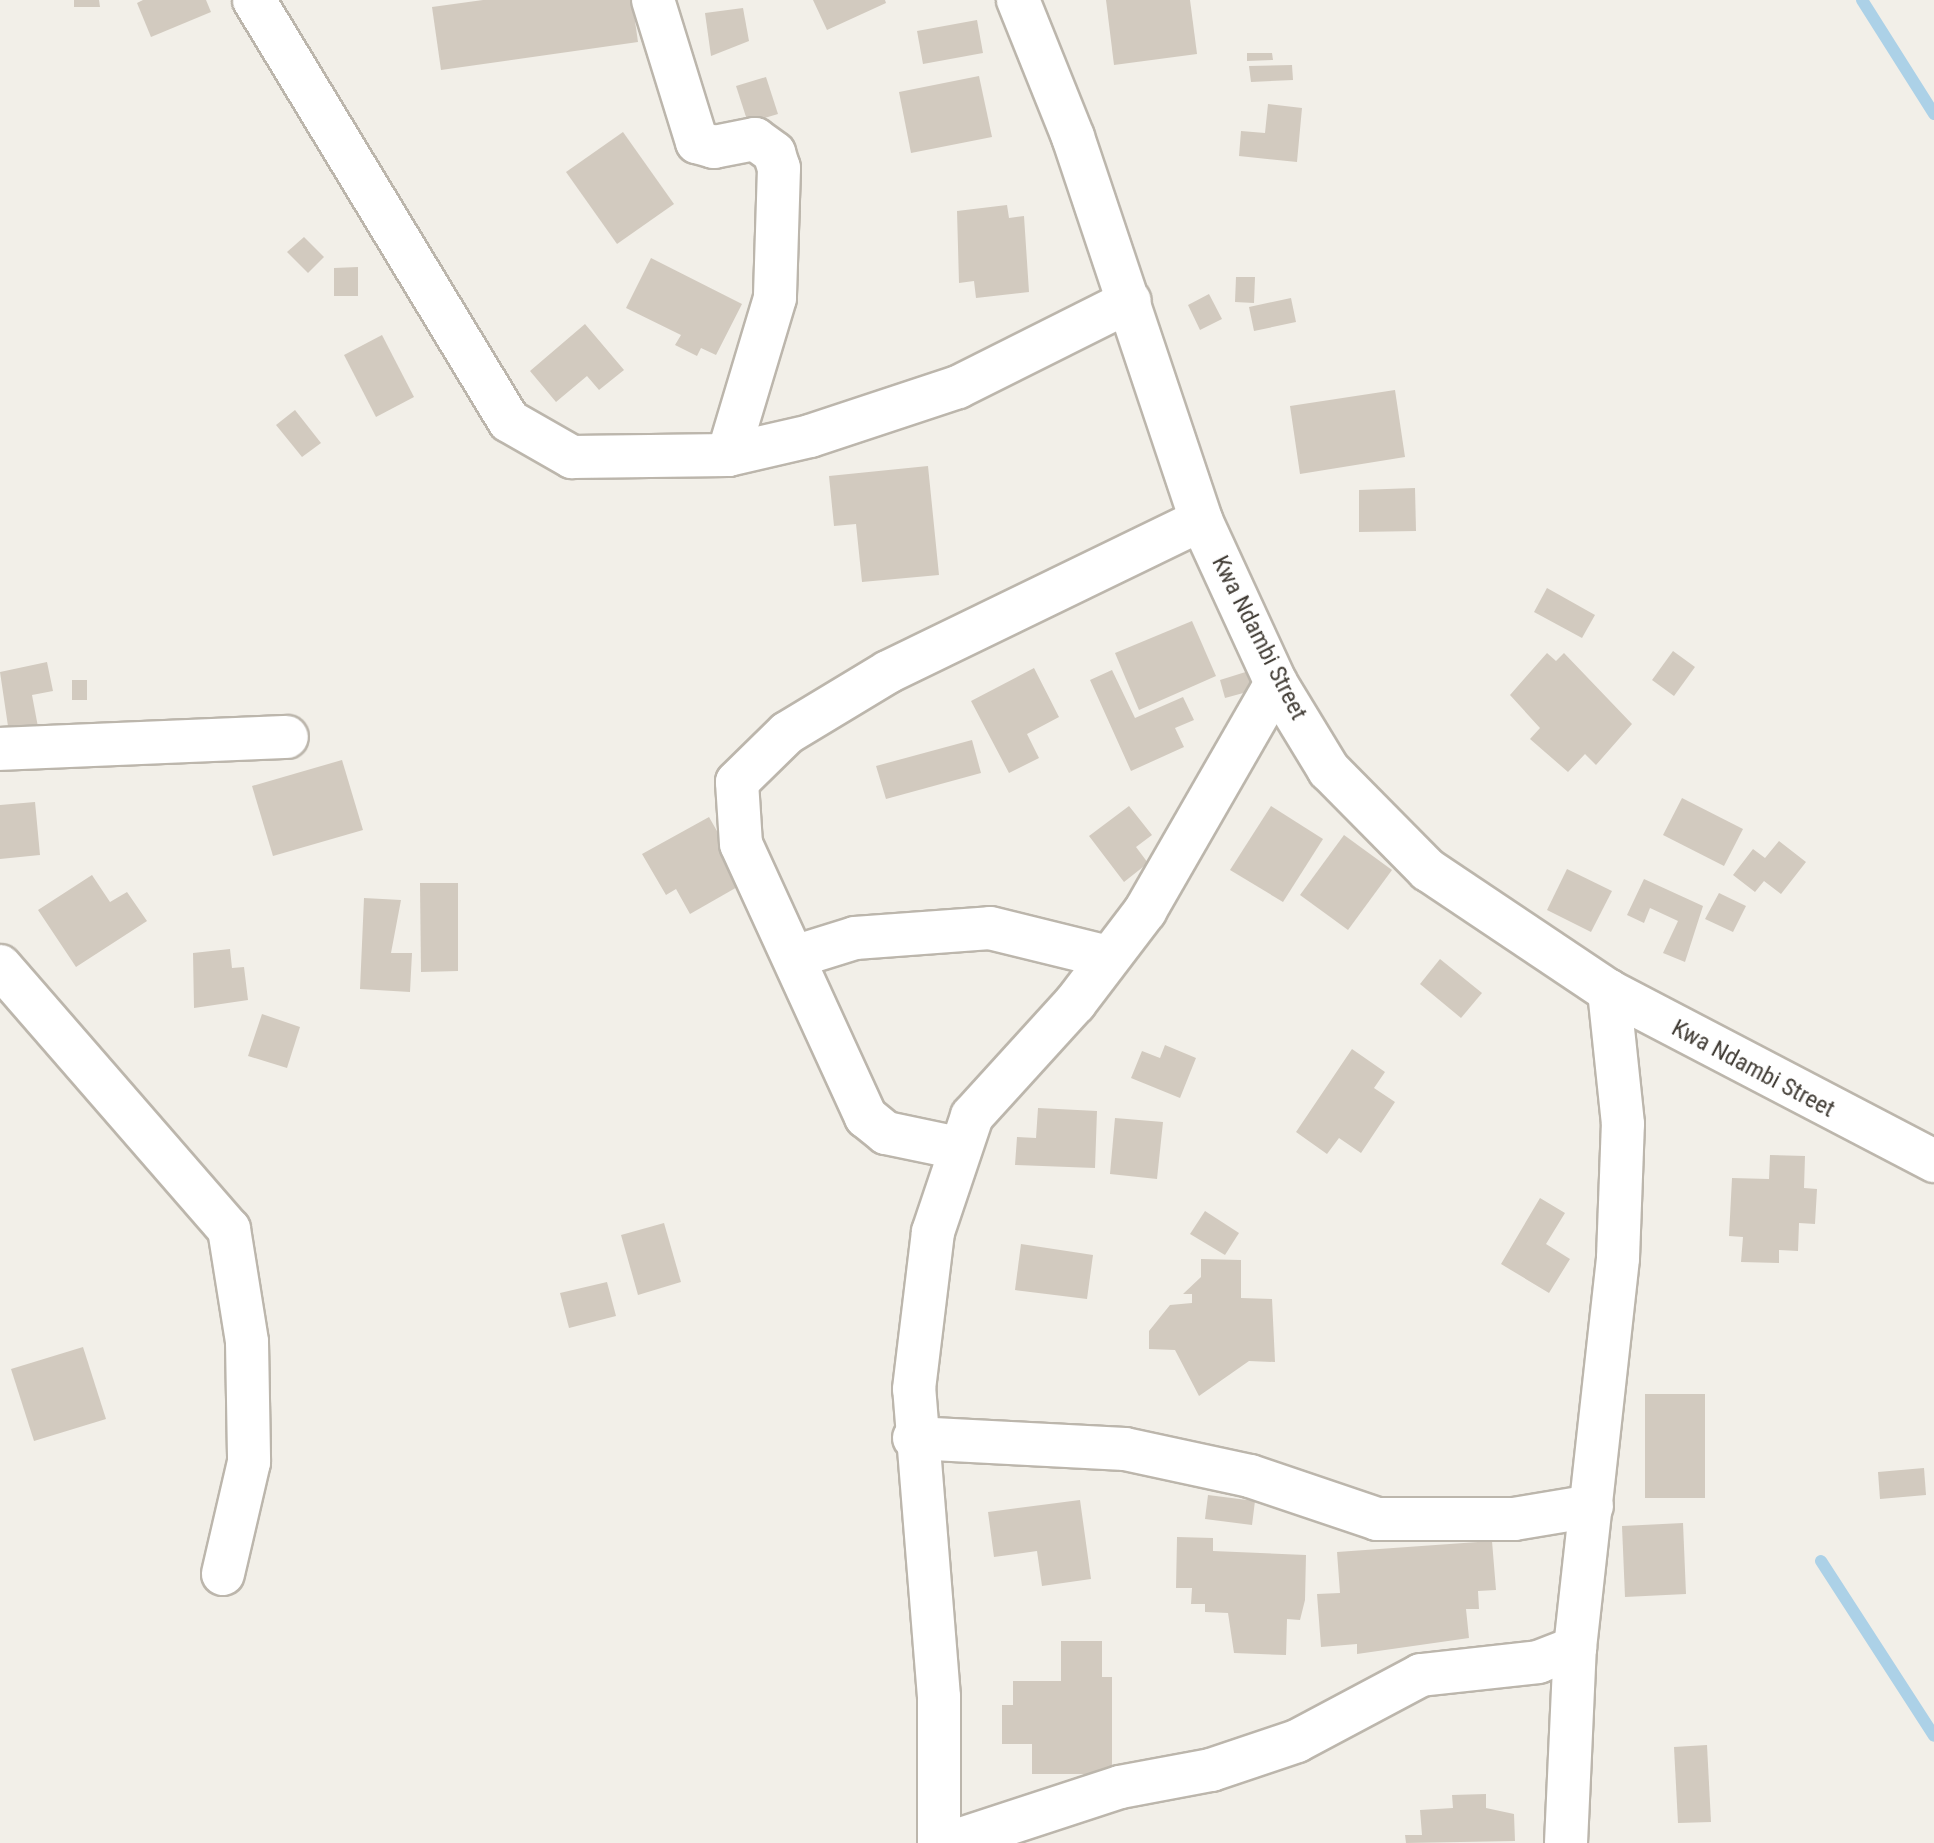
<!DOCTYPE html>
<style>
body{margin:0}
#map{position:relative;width:1934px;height:1843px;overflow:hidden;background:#f2efe8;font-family:"Roboto Condensed",sans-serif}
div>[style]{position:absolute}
.stream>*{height:12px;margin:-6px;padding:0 6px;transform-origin:6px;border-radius:6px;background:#acd1e7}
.building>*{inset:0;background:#d2cabf}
.roads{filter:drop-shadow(2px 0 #bcb6ac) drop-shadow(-2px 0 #bcb6ac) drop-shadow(0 2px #bcb6ac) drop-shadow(0 -2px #bcb6ac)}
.street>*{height:42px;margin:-21px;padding:0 21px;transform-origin:21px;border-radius:21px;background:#fff}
span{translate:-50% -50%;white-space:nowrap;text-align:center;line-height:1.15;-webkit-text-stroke:8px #fff;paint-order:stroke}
.street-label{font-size:24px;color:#443f38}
</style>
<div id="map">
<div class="stream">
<div style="left:1862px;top:0;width:135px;rotate:57.7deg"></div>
<div style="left:1821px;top:1561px;width:208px;rotate:57.1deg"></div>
</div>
<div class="building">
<div style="clip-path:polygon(74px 0,99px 0,100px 7px,74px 7px)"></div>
<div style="clip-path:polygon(143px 0,206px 0,211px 12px,151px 37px,137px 3px)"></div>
<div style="clip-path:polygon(483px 0,632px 0,638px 42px,441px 70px,432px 7px)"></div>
<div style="clip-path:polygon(813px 0,885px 0,886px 3px,827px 30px)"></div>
<div style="clip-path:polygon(1106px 0,1190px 0,1197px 54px,1114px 65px)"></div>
<div style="clip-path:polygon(743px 8px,749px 41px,711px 56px,705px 13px)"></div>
<div style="clip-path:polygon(977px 20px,983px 53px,923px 64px,917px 31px)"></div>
<div style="clip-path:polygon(1247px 53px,1272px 53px,1273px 60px,1247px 61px)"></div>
<div style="clip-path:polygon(1292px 65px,1293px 80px,1251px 82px,1249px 66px)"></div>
<div style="clip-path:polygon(979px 76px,992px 137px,911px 153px,899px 92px)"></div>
<div style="clip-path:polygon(766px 77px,778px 114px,748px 123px,736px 86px)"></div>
<div style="clip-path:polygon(1268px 104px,1302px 108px,1297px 162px,1239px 156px,1241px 131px,1265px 133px)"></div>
<div style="clip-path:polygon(623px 132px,674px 204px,617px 244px,566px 172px)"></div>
<div style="clip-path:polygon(1007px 205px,1009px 218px,1024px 216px,1029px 292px,976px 298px,974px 281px,959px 283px,957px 211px)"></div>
<div style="clip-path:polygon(304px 237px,324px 257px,308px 273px,287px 252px)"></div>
<div style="clip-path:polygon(651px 258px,742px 304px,716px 355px,701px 348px,697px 356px,675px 345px,681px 335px,626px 308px)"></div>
<div style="clip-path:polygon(358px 267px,358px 296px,334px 296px,334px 268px)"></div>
<div style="clip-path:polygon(1236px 277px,1255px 277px,1254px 303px,1235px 302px)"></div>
<div style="clip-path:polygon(1209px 294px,1222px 319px,1200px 330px,1188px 305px)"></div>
<div style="clip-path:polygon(1291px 298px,1296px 322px,1254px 331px,1249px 307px)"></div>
<div style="clip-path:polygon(585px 324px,624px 370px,599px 390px,587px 376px,556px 402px,530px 371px)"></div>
<div style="clip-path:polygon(382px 335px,414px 397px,376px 417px,344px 355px)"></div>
<div style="clip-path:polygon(1395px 390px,1405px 457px,1300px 474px,1290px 406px)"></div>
<div style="clip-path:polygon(295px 410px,321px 443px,302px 457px,276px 425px)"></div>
<div style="clip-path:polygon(928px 466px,939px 575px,862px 582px,856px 524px,834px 526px,829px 476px)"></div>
<div style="clip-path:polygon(1415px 488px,1416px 531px,1359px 532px,1359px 490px)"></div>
<div style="clip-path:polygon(1547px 588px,1595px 615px,1582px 638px,1534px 612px)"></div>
<div style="clip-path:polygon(1192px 621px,1216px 676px,1139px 710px,1115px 653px)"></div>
<div style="clip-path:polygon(1673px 651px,1695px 667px,1674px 696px,1652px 680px)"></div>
<div style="clip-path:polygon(1547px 653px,1556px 661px,1564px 653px,1632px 724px,1596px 765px,1585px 754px,1568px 772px,1530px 739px,1540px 728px,1510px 695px)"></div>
<div style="clip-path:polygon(47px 662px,53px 691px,32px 695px,38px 727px,9px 733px,0 672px)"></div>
<div style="clip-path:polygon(1034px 668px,1059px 717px,1027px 734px,1039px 758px,1009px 773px,971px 701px)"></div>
<div style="clip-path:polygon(1112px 670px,1135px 718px,1183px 697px,1194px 720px,1175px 728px,1184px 747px,1131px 771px,1090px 680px)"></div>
<div style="clip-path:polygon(1252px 670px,1258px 689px,1225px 698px,1220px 680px)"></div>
<div style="clip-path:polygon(72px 680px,87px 680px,87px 700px,72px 700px)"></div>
<div style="clip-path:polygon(972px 740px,981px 773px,886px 799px,876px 766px)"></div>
<div style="clip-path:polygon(342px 760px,363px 830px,273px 856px,252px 786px)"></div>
<div style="clip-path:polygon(1682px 798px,1743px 829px,1724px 866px,1663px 835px)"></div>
<div style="clip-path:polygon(35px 802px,40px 855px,0 859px,0 805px)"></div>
<div style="clip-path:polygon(1129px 806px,1152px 835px,1136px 847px,1148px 863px,1124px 882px,1089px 836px)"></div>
<div style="clip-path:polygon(1271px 806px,1323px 839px,1283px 902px,1230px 870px)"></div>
<div style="clip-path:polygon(709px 817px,746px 882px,690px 914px,676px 889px,666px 895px,642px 854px)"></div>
<div style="clip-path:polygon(1344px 835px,1392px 870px,1348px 930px,1300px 895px)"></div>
<div style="clip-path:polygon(1779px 841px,1806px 862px,1781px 894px,1764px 881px,1755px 892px,1733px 875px,1753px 849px,1765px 858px)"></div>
<div style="clip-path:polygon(1567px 869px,1612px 891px,1591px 932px,1547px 910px)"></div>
<div style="clip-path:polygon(92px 875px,110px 902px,127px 892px,147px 921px,76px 967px,38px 910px)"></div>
<div style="clip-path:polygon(1644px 879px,1703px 906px,1685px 962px,1663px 953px,1678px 921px,1650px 908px,1644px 923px,1627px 915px)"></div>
<div style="clip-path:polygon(420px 883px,458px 883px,458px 971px,421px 972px)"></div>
<div style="clip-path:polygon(1719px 893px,1746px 906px,1733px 932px,1705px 919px)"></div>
<div style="clip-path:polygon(364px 898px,401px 900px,391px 953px,412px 953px,410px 992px,360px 989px)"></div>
<div style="clip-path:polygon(230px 949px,232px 968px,244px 967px,248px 1000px,194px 1008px,193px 953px)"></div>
<div style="clip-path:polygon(1440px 959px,1482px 993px,1461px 1018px,1420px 984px)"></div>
<div style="clip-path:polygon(262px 1014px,300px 1027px,287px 1068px,248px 1056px)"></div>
<div style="clip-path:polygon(1165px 1045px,1196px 1058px,1180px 1098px,1131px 1078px,1142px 1051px,1160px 1058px)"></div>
<div style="clip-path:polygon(1352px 1049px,1385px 1072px,1374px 1088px,1395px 1102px,1361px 1153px,1339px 1138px,1327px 1154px,1296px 1132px)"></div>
<div style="clip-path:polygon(1038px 1108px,1097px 1111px,1095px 1168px,1015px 1165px,1017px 1137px,1036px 1138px)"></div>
<div style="clip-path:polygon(1115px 1118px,1163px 1122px,1157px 1179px,1110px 1174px)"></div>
<div style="clip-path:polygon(1770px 1155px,1805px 1156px,1804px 1188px,1817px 1189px,1815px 1224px,1799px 1223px,1798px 1251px,1779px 1250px,1779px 1263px,1741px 1262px,1743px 1237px,1729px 1236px,1732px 1178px,1769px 1179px)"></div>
<div style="clip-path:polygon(1540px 1198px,1565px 1213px,1546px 1244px,1570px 1259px,1549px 1293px,1501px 1264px)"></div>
<div style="clip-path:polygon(1205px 1211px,1239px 1233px,1225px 1255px,1190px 1234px)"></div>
<div style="clip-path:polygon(664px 1223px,681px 1282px,638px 1295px,621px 1235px)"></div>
<div style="clip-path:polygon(1021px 1244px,1093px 1255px,1087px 1299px,1015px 1290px)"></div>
<div style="clip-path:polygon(1201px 1259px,1241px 1260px,1241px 1298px,1272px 1299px,1275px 1362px,1249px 1361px,1199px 1396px,1175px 1350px,1149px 1349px,1149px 1331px,1170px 1305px,1192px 1303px,1192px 1294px,1183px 1294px,1201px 1277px)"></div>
<div style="clip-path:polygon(607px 1282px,616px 1316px,569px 1328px,560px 1293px)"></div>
<div style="clip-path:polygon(83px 1347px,106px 1419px,34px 1441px,11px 1369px)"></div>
<div style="clip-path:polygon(1645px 1394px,1705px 1394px,1705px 1498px,1645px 1498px)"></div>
<div style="clip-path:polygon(1924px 1468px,1926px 1495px,1880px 1499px,1878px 1472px)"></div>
<div style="clip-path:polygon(1208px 1495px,1255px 1501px,1252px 1525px,1205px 1519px)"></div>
<div style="clip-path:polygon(1080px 1500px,1091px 1579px,1042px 1586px,1037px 1551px,994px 1557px,988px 1512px)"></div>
<div style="clip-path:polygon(1683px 1523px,1686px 1594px,1625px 1597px,1622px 1526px)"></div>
<div style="clip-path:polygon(1177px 1537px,1213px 1538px,1213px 1551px,1306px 1555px,1305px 1600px,1300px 1620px,1287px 1619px,1286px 1655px,1234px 1653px,1228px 1613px,1205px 1612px,1205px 1604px,1191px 1604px,1192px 1588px,1176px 1588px)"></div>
<div style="clip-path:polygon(1492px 1541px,1496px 1590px,1478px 1591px,1479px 1609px,1466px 1609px,1469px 1638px,1357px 1654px,1357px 1644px,1321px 1647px,1317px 1594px,1340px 1593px,1337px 1552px)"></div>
<div style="clip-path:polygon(1061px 1641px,1102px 1641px,1102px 1677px,1112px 1677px,1112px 1774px,1032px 1774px,1032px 1744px,1002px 1744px,1002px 1705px,1013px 1705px,1013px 1681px,1061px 1681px)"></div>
<div style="clip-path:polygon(1707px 1745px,1711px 1822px,1678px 1823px,1674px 1747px)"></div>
<div style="clip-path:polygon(1486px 1794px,1486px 1808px,1514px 1814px,1515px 1841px,1406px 1843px,1405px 1835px,1422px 1835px,1420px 1810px,1453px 1808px,1452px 1795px)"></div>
</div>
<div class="roads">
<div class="street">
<div style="left:254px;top:0;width:492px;rotate:58.8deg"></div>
<div style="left:509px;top:421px;width:73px;rotate:29.7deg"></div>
<div style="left:572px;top:457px;width:156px;rotate:-0.7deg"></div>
<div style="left:728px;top:455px;width:84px;rotate:-13deg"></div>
<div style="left:810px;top:436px;width:156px;rotate:-18.3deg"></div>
<div style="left:958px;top:387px;width:192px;rotate:-26.6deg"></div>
<div style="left:653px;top:0;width:149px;rotate:72.8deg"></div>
<div style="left:697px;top:142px;width:18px;rotate:16deg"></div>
<div style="left:714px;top:147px;width:42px;rotate:-11deg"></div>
<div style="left:755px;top:139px;width:24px;rotate:36deg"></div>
<div style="left:774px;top:153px;width:16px;rotate:72deg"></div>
<div style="left:779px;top:168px;width:130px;rotate:91.8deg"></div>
<div style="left:775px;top:298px;width:164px;rotate:106.7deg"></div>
<div style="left:1018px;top:0;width:148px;rotate:68.1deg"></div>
<div style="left:1073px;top:137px;width:404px;rotate:71.5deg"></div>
<div style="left:1201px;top:520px;width:179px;rotate:65.3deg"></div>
<div style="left:1276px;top:683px;width:102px;rotate:58.7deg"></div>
<div style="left:1329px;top:770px;width:141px;rotate:45.3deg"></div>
<div style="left:1428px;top:870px;width:218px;rotate:33.8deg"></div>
<div style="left:1609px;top:991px;width:367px;rotate:27.6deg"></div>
<div style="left:0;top:749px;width:287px;rotate:-2.4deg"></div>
<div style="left:794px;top:957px;width:64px;rotate:-17.3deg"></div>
<div style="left:855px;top:938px;width:135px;rotate:-4.2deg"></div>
<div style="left:990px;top:928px;width:122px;rotate:13.8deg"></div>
<div style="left:0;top:966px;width:349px;rotate:49deg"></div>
<div style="left:229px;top:1229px;width:114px;rotate:80.9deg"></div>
<div style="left:247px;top:1342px;width:120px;rotate:89deg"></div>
<div style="left:249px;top:1462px;width:115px;rotate:103.1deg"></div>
<div style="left:958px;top:1148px;width:74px;rotate:-168.2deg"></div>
<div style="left:886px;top:1133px;width:26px;rotate:-141deg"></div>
<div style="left:866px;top:1117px;width:300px;rotate:-114.6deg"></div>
<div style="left:741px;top:844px;width:62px;rotate:-93.7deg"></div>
<div style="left:737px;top:782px;width:70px;rotate:-44.4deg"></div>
<div style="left:787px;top:733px;width:118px;rotate:-31.1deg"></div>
<div style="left:888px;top:672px;width:348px;rotate:-25.9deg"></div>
<div style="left:914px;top:1438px;width:211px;rotate:3deg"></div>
<div style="left:1125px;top:1449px;width:128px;rotate:12.2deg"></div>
<div style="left:1250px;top:1476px;width:134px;rotate:18.7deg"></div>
<div style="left:1377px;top:1519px;width:137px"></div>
<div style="left:1514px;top:1519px;width:79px;rotate:-9.5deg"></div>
<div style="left:939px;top:1843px;width:146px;rotate:-90deg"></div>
<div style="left:939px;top:1697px;width:309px;rotate:-94.6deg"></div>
<div style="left:914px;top:1389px;width:158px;rotate:-83.1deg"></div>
<div style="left:933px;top:1232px;width:122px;rotate:-71.4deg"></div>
<div style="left:972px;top:1116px;width:153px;rotate:-47.7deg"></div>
<div style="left:1075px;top:1003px;width:116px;rotate:-52.7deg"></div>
<div style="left:1145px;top:911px;width:263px;rotate:-60.1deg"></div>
<div style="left:949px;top:1843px;width:180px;rotate:-18.1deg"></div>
<div style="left:1120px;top:1787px;width:93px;rotate:-10.6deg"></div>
<div style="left:1211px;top:1770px;width:91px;rotate:-18.6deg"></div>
<div style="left:1297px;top:1741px;width:140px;rotate:-28deg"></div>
<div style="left:1421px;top:1675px;width:118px;rotate:-6.3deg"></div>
<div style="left:1538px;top:1662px;width:40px;rotate:-21deg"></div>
<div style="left:1566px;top:1843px;width:195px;rotate:-87.4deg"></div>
<div style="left:1575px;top:1648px;width:392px;rotate:-83.7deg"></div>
<div style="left:1618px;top:1258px;width:134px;rotate:-87.9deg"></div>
<div style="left:1623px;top:1124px;width:134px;rotate:-96deg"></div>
</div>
</div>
<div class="street-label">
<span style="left:1259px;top:638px;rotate:63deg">Kwa Ndambi Street</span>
<span style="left:1753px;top:1069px;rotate:28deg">Kwa Ndambi Street</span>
</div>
</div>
